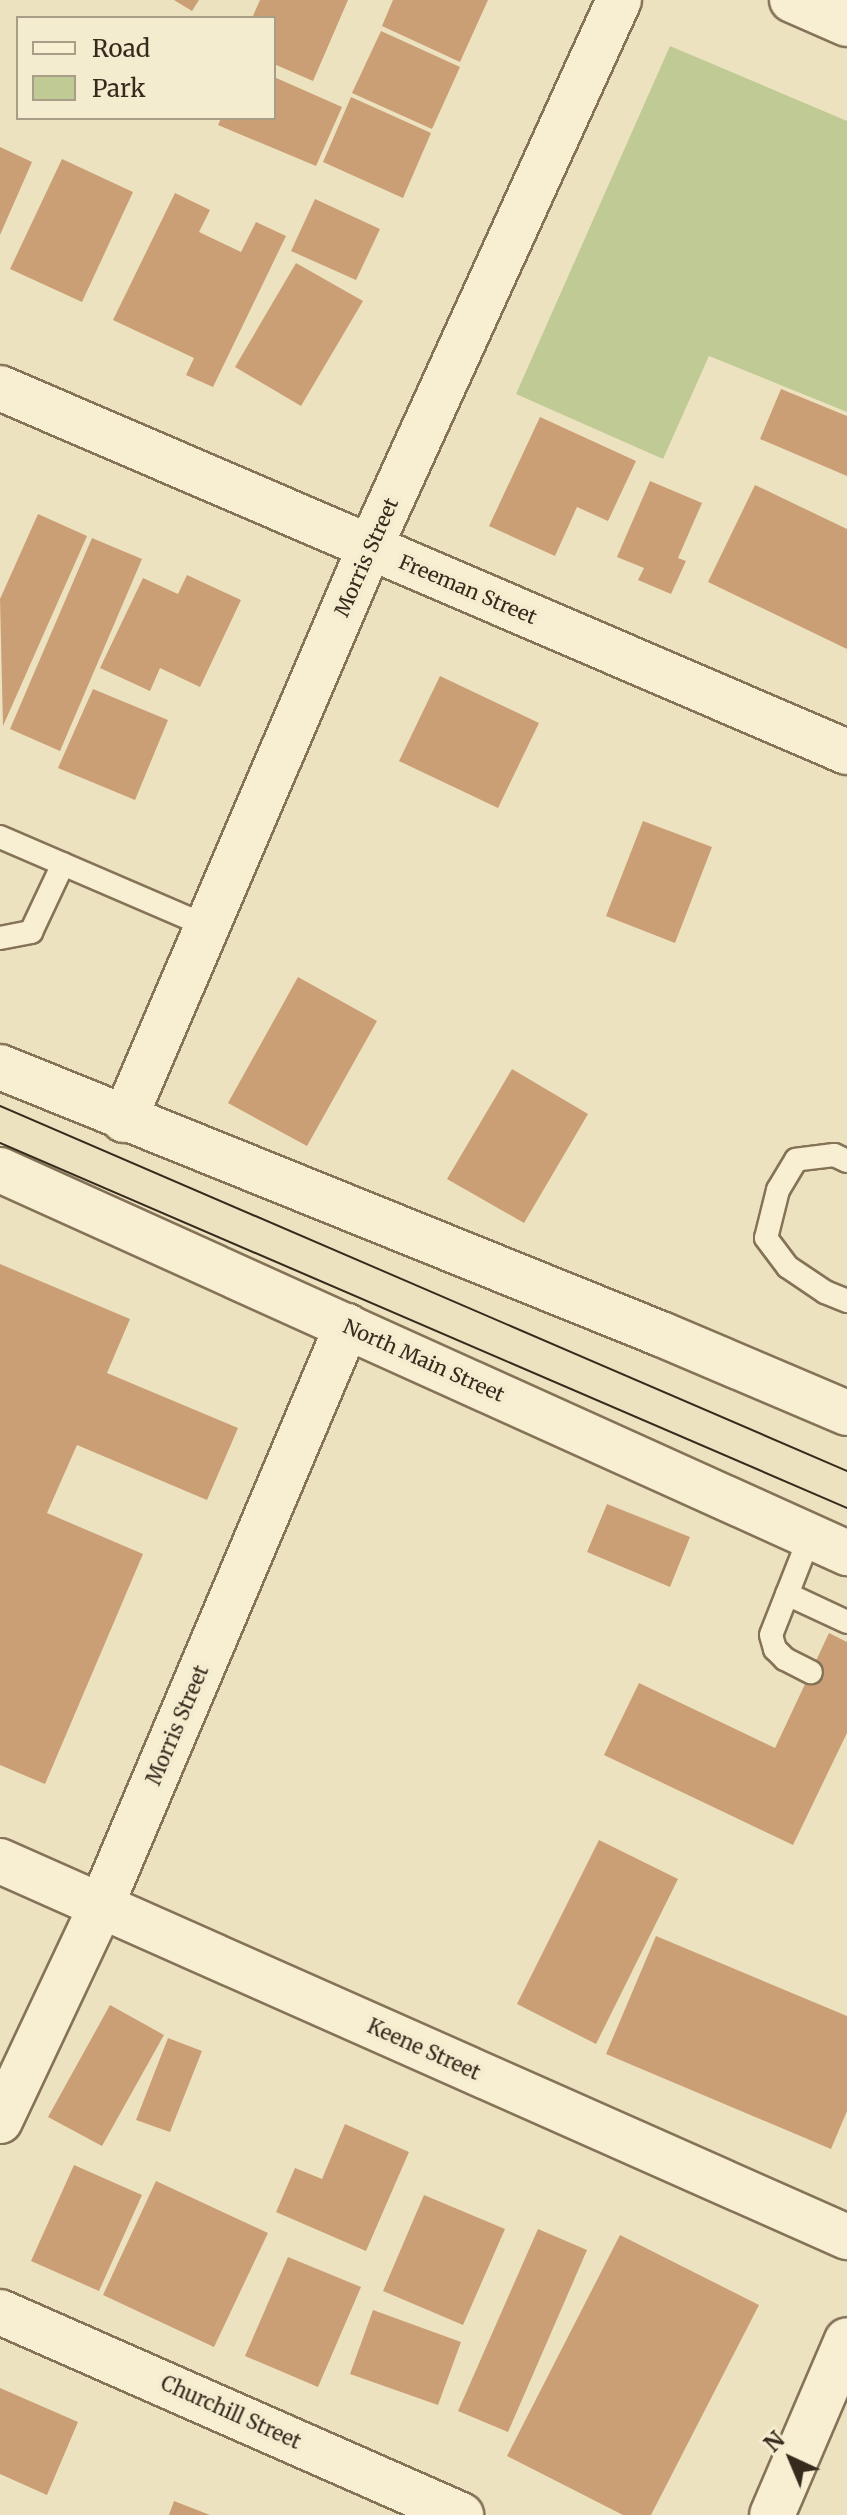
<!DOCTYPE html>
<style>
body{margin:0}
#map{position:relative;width:847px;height:2515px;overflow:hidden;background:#ede2bf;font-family:Merriweather,serif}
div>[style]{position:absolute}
.green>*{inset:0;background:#c0ca94}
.building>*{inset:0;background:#cb9f75}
.roads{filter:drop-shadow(2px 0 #857358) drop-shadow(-2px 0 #857358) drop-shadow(0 2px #857358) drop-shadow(0 -2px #857358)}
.service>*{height:22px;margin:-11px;padding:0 11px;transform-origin:11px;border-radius:11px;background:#f8efd2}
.minor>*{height:44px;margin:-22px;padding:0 22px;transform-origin:22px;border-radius:22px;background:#f8efd2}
.secondary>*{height:44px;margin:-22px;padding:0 22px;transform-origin:22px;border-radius:22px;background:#f8efd2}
.tram>*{height:2px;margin:-1px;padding:0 1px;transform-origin:1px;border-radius:1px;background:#352a1c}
span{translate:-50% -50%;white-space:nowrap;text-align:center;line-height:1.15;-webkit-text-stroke:8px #f4eccf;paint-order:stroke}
.street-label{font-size:20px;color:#352a1c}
.legend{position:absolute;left:16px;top:16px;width:260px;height:104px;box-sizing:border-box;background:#f4eccf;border:2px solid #a89e87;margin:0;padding:10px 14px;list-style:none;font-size:24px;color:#352a1c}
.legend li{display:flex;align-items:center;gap:16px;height:40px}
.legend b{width:40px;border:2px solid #a89e87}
.north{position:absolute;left:751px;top:2419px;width:80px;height:80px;-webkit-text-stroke:6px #f4eccf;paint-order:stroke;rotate:316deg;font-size:22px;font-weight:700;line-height:32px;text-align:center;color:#352a1c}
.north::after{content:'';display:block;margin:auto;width:28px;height:36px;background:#352a1c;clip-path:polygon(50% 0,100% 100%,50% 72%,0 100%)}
</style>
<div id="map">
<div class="green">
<div style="clip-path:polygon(670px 46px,847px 121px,847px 412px,709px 356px,663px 459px,516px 394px)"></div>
</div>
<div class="building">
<div style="clip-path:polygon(174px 0,199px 0,192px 11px)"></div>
<div style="clip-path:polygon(260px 0,348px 0,313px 81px,274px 64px,274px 18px,252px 18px)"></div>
<div style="clip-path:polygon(393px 0,488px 0,460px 62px,382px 26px)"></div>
<div style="clip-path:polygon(381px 31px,460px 67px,432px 129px,352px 93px)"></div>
<div style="clip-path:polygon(274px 77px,342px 107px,316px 166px,218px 125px,221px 118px,274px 118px)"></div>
<div style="clip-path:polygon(351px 97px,431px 133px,403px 198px,323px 162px)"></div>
<div style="clip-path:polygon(0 147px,32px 162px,0 235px)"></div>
<div style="clip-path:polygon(62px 159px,133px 192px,82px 302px,10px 269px)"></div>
<div style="clip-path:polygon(175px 193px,210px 210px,199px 232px,241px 252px,256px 222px,286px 236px,213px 387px,186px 375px,194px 358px,113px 320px)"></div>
<div style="clip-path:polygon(315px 199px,380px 229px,356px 280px,291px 251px)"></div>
<div style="clip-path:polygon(296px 263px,363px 301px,301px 406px,235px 367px)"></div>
<div style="clip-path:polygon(781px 389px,847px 416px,847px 476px,760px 439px)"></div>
<div style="clip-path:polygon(540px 417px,636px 461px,608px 521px,577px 507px,555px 556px,489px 526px)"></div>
<div style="clip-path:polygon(650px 481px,702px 503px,678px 558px,686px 561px,671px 594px,638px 580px,644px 568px,617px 557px)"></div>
<div style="clip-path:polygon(755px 485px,847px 529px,847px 649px,708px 582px)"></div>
<div style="clip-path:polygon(38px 514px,87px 536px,3px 726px,0 599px)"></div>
<div style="clip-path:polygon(92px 538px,142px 559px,60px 751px,10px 729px)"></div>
<div style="clip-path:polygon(187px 575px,241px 600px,200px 687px,160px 668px,150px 691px,100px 668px,143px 578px,178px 594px)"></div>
<div style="clip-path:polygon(440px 676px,539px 723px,498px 808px,399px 761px)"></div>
<div style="clip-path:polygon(93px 689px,168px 720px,135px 800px,58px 768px)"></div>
<div style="clip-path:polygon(643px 821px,712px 847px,675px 943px,606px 916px)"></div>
<div style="clip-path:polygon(298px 977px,377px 1021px,307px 1146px,228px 1103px)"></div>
<div style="clip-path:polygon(512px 1069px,588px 1114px,524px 1223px,447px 1179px)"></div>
<div style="clip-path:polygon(0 1264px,130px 1319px,107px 1373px,238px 1428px,207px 1500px,77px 1445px,47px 1513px,143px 1554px,45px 1784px,0 1765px)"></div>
<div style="clip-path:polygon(607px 1504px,690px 1537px,670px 1587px,587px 1552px)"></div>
<div style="clip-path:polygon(829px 1633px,847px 1642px,847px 1733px,793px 1845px,604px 1755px,639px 1683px,775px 1748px)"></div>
<div style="clip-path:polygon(599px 1840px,678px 1879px,596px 2044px,517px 2004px)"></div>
<div style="clip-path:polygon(656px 1936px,847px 2016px,847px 2111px,831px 2149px,606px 2054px)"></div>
<div style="clip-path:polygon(110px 2005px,164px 2035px,102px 2146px,48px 2117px)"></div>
<div style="clip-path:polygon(168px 2038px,202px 2051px,170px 2132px,136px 2120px)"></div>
<div style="clip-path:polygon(345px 2124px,409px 2152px,366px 2251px,276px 2212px,295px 2168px,322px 2179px)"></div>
<div style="clip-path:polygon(74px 2165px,142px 2195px,99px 2291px,31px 2261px)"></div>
<div style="clip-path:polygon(156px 2181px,268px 2233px,214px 2347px,103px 2295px)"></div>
<div style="clip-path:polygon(424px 2195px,505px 2229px,463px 2325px,383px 2291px)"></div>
<div style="clip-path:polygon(538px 2229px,587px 2250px,508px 2432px,458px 2411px)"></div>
<div style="clip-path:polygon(620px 2235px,759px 2305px,651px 2515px,623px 2515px,507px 2456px)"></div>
<div style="clip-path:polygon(288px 2257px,361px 2287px,318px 2387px,245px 2356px)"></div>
<div style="clip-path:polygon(373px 2310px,461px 2342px,438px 2405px,350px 2374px)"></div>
<div style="clip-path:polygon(0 2388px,78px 2422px,47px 2495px,0 2474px)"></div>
<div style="clip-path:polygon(174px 2501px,210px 2515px,169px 2515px)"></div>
</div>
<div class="roads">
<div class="service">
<div style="left:0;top:837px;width:225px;rotate:23.3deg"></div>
<div style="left:0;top:938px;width:32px;rotate:-11deg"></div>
<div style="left:31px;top:932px;width:75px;rotate:-64.8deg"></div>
<div style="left:847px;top:1161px;width:14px;rotate:-155deg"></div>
<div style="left:834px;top:1155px;width:38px;rotate:173deg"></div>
<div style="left:796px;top:1160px;width:35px;rotate:121deg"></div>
<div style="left:778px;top:1190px;width:49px;rotate:104deg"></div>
<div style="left:766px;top:1238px;width:36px;rotate:53deg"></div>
<div style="left:788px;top:1267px;width:45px;rotate:34deg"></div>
<div style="left:825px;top:1292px;width:24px;rotate:22deg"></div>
<div style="left:810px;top:1536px;width:106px;rotate:111.5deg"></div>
<div style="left:771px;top:1635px;width:15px;rotate:74deg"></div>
<div style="left:775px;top:1649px;width:14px;rotate:45deg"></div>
<div style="left:785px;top:1659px;width:29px;rotate:27deg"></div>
<div style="left:787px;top:1594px;width:66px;rotate:25deg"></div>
</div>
<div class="minor">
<div style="left:792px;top:0;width:60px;rotate:23.6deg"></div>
<div style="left:0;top:388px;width:922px;rotate:23.26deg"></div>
<div style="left:124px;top:1120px;width:624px;rotate:-66.77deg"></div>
<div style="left:370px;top:547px;width:601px;rotate:-65.52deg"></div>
<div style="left:0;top:1861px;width:927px;rotate:23.94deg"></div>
<div style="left:0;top:2121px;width:238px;rotate:-64.8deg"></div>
<div style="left:101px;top:1906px;width:630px;rotate:-67.02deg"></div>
<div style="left:0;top:2312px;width:504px;rotate:23.77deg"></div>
</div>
<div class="secondary">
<div style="left:0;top:1067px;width:713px;rotate:22deg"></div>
<div style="left:661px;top:1334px;width:202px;rotate:23deg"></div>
<div style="left:0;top:1170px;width:930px;rotate:24.33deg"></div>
<div style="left:772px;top:2515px;width:190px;rotate:-66.8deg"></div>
</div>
</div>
<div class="tram">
<div style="left:0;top:1106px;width:922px;rotate:23.31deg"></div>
<div style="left:0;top:1143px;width:922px;rotate:23.31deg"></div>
</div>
<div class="street-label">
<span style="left:366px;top:557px;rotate:-66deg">Morris Street</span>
<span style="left:468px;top:589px;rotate:23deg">Freeman Street</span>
<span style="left:424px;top:1360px;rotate:24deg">North Main Street</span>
<span style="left:177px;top:1725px;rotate:-67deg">Morris Street</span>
<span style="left:424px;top:2049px;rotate:24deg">Keene Street</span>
<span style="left:231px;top:2412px;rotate:24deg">Churchill Street</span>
</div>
<ul class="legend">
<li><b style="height:10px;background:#f8efd2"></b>Road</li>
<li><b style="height:22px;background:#c0ca94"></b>Park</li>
</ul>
<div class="north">N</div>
</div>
